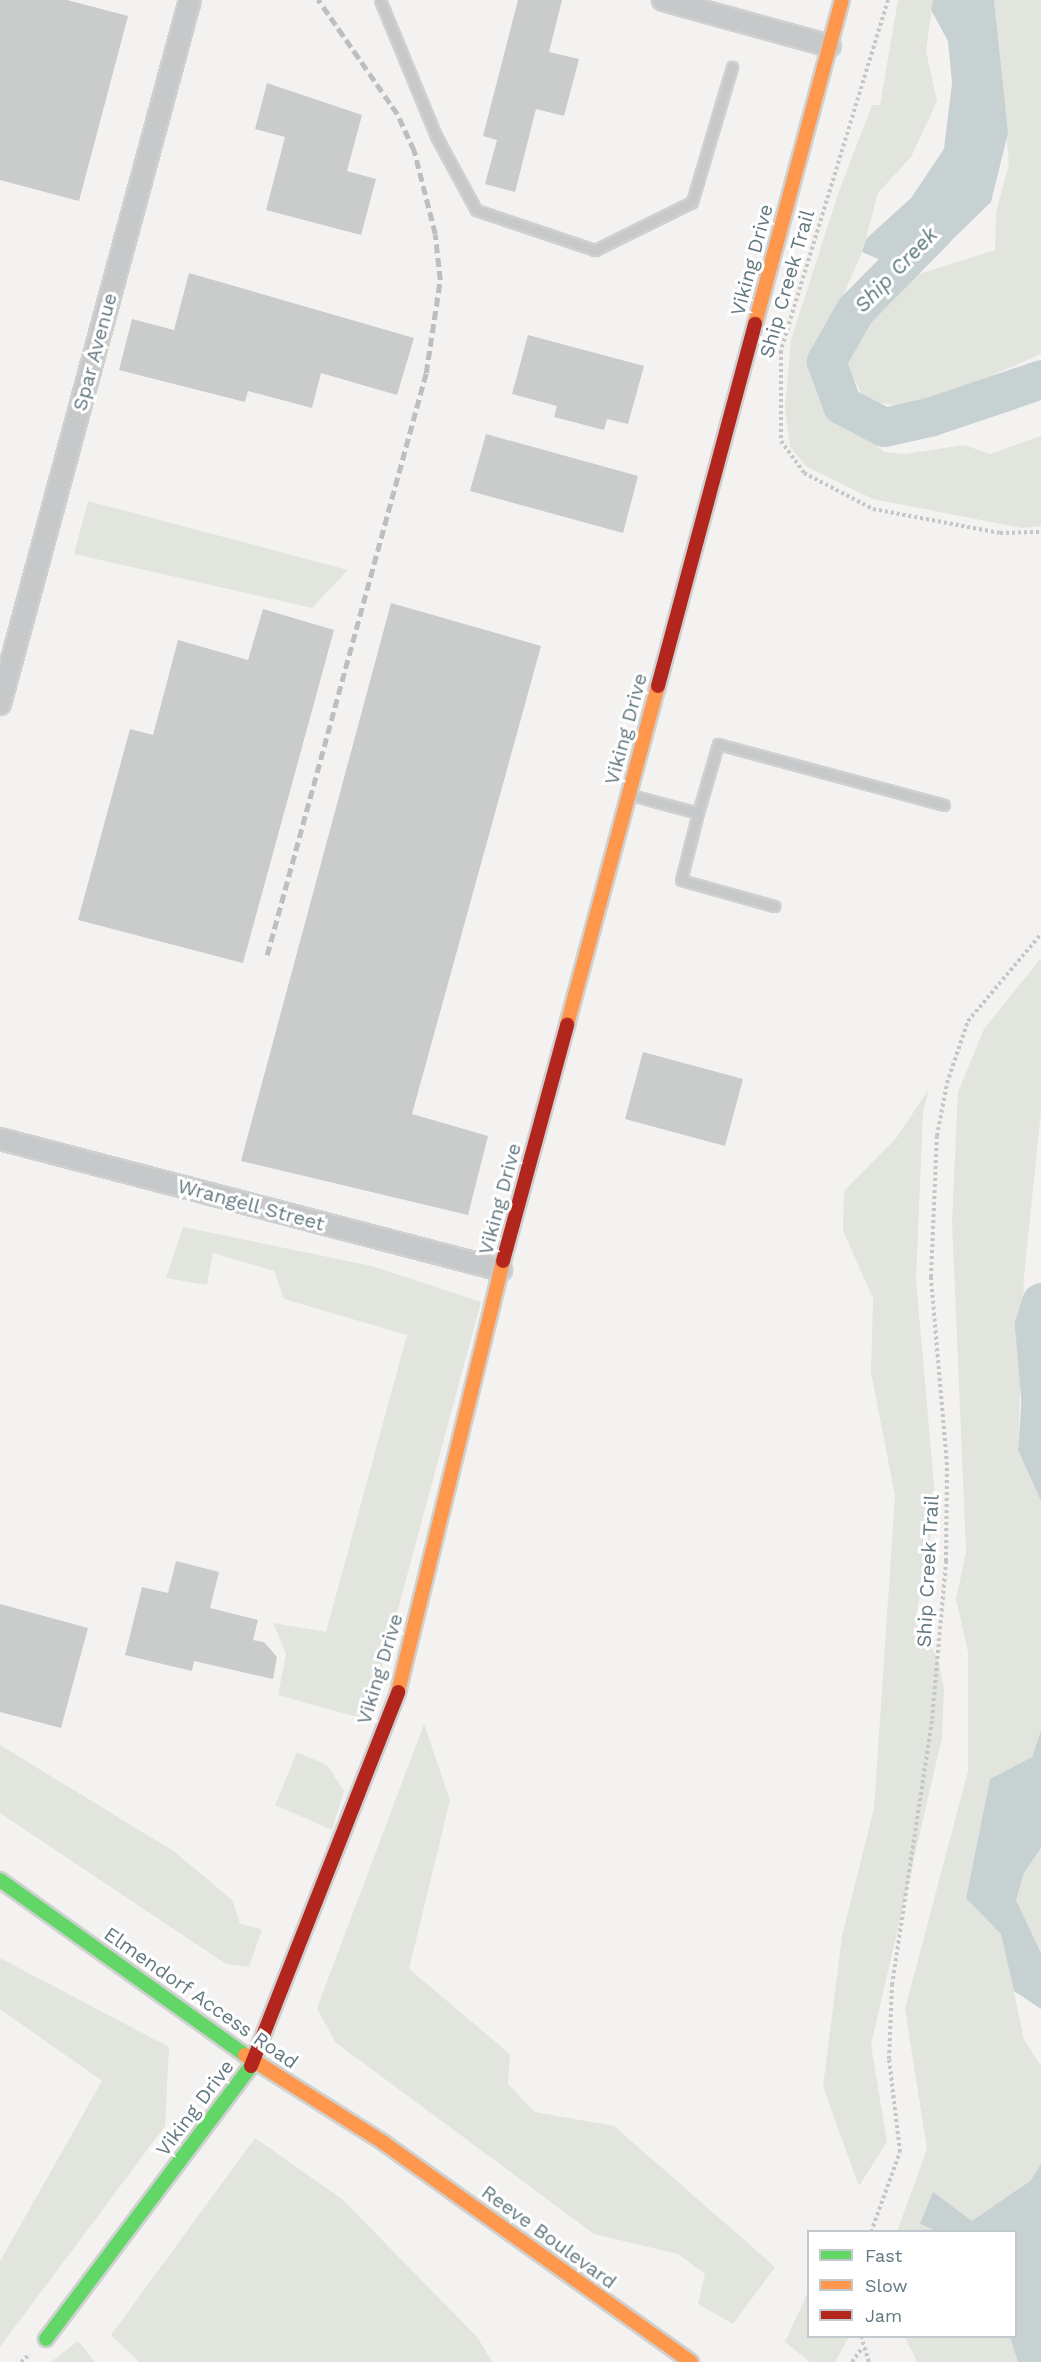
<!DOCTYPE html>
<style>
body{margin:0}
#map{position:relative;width:1041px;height:2362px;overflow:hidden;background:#f3f2f0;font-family:"Work Sans",sans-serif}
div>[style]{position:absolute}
.green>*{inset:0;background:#e2e4de}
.water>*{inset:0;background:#c7d1d2}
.river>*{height:39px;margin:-19.5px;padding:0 19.5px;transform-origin:19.5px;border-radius:19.5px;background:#c7d1d2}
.building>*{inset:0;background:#cacbcb}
.path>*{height:4px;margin-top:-2px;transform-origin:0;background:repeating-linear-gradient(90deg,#c5c6c6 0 3px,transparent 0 6px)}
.roads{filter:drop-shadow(2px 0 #cfd0d0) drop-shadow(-2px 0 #cfd0d0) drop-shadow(0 2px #cfd0d0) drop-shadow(0 -2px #cfd0d0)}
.lane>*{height:9px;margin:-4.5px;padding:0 4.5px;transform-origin:4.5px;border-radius:4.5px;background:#c7c8c9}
.street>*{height:20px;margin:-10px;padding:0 10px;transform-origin:10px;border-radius:10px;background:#c7c8c9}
.fast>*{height:14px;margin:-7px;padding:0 7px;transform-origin:7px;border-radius:7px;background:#63d668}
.slow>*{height:14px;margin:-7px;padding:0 7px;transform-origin:7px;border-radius:7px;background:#ff974d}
.jam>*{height:14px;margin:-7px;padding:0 7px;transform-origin:7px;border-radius:7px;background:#b3261e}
.rail>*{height:4.5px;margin-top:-2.25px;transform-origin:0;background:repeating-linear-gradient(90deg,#bdbebf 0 9px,transparent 0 13.5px)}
span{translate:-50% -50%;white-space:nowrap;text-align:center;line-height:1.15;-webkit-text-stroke:6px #fff;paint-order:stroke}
.street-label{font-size:20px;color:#637880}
.water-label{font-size:21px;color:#5f7b7e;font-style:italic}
.legend{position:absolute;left:807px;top:2230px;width:210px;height:108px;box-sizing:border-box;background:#fff;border:2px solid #c1c9cc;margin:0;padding:8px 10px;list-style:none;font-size:18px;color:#637880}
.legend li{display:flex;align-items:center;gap:12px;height:30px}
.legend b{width:30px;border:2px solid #c1c9cc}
</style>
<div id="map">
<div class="green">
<div style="clip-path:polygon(898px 0,933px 0,926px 51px,937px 101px,911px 157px,878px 193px,862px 253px,821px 344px,820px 380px,834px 409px,884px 452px,905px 454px,964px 445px,990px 454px,1041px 436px,1041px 526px,1022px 528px,873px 499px,807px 467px,790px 447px,785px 407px,791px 340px,838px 194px,872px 105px,880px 105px)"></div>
<div style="clip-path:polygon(994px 0,1041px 0,1041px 354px,915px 409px,865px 400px,846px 364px,850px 337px,916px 275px,995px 250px,996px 212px,1009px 164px)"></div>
<div style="clip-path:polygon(88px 501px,348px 570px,312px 608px,74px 554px)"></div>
<div style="clip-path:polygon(1041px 958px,1041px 1111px,1024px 1277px,1018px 1450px,1041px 1501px,1041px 1730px,1032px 1757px,990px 1779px,966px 1897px,1002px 1934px,1024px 2040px,1041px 2066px,1041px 2164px,1030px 2181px,972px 2222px,920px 2224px,936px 2231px,897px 2232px,927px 2149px,905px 2009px,968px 1771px,968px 1652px,956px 1599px,966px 1552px,952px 1221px,958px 1092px,984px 1029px)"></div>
<div style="clip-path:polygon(929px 1089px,923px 1112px,916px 1280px,936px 1507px,915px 1622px,938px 1658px,944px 1690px,942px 1738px,871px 2045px,887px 2142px,859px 2186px,823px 2087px,842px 1936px,874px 1809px,895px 1496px,871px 1372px,873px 1298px,843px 1231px,844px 1191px,897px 1137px)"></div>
<div style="clip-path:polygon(183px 1227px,372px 1266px,481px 1302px,368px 1720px,278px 1695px,286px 1654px,273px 1623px,326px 1632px,407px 1335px,284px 1299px,274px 1271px,213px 1253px,207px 1285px,166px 1278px)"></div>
<div style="clip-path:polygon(424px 1724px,450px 1800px,409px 1969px,510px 2054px,508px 2084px,535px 2112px,614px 2126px,775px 2267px,733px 2324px,698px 2304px,705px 2274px,678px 2254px,594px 2234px,335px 2042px,317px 2008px)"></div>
<div style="clip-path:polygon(0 1745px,175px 1852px,233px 1901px,240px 1924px,262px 1929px,249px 1967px,226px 1964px,0 1813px)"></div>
<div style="clip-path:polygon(297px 1752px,327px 1765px,344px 1791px,332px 1830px,275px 1805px)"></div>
<div style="clip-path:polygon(1041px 1848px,1041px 1953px,1016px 1900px,1024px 1873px)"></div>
<div style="clip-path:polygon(0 1958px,169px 2047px,165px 2126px,0 2347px,0 2261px,102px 2081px,0 2009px)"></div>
<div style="clip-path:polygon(255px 2138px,342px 2199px,478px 2338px,492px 2362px,139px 2362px,111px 2335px)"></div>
<div style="clip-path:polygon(808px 2292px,808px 2336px,849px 2337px,835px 2362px,810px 2362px,785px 2342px)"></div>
<div style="clip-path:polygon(905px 2337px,1010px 2337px,1018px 2362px,917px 2362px)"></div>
<div style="clip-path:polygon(78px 2341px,95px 2362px,51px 2362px)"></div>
</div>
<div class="water">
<div style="clip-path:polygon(933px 0,994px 0,1008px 133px,991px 202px,916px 275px,862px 252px,866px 239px,911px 198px,944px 149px,952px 83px,948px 41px,931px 10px)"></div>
<div style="clip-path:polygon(1025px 1352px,1041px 1352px,1041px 1501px,1018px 1450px)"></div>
<div style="clip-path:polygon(1041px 1730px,1041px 1848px,1024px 1873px,1016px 1900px,1041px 1953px,1041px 2009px,1014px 1991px,1001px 1934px,966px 1898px,990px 1779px,1032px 1757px)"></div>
<div style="clip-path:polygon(1041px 2164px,1041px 2362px,1018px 2362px,1010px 2337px,1016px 2336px,1016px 2232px,936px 2231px,920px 2224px,933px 2192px,972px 2221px,1030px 2181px)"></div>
</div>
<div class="river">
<div style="left:934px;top:230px;width:112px;rotate:134.6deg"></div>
<div style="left:855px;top:310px;width:59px;rotate:119.6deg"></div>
<div style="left:826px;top:361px;width:47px;rotate:70deg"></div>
<div style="left:842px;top:405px;width:47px;rotate:27.6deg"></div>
<div style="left:884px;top:427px;width:46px;rotate:-12.5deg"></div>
<div style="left:929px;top:417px;width:118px;rotate:-18.7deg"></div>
<div style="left:1041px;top:1302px;width:24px;rotate:107deg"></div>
<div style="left:1034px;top:1325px;width:81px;rotate:85.1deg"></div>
</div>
<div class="building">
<div style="clip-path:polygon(0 0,67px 0,128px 16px,79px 201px,0 180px)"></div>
<div style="clip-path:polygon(518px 0,562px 0,549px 52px,579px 59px,564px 116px,536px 109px,515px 192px,485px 184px,497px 140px,483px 136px)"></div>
<div style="clip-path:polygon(267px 83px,362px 115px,347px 171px,376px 179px,361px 235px,266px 210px,285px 137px,255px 129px)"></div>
<div style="clip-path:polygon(189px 273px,414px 338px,397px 395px,321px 373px,312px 408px,248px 391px,245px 402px,119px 370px,132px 319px,174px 330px)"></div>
<div style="clip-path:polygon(528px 335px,644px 366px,628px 424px,607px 419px,604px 430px,554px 417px,557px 406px,512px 394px)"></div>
<div style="clip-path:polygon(486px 434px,638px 476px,623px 533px,470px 491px)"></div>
<div style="clip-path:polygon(391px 603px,541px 646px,412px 1114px,488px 1136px,468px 1215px,241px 1161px)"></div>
<div style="clip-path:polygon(263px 609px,334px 630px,243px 963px,78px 920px,130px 729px,153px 735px,178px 640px,248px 660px)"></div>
<div style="clip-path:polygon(643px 1052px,743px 1079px,725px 1146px,625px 1119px)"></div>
<div style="clip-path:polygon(176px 1561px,219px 1572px,210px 1608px,258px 1620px,253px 1640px,264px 1642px,277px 1657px,273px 1679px,194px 1661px,192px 1671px,125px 1655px,142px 1587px,168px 1593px)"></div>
<div style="clip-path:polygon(0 1604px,88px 1628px,61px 1728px,0 1712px)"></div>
</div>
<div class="path">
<div style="left:888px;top:0;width:367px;rotate:107deg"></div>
<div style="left:781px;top:351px;width:90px;rotate:90deg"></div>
<div style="left:781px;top:441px;width:39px;rotate:54deg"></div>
<div style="left:804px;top:473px;width:78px;rotate:27.6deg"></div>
<div style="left:873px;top:509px;width:129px;rotate:10.7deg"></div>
<div style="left:1000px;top:533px;width:41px;rotate:-1.4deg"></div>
<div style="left:871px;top:2232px;width:85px;rotate:-70.1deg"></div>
<div style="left:900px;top:2152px;width:94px;rotate:-96.7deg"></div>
<div style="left:889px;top:2059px;width:74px;rotate:-87.7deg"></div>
<div style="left:892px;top:1985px;width:269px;rotate:-81.4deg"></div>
<div style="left:932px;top:1719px;width:159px;rotate:-84.9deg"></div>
<div style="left:946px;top:1561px;width:96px;rotate:-89.4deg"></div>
<div style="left:947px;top:1465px;width:189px;rotate:-94.9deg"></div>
<div style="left:931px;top:1277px;width:141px;rotate:-87.6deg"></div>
<div style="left:937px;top:1136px;width:54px;rotate:-79.3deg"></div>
<div style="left:947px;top:1083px;width:65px;rotate:-71.3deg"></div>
<div style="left:968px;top:1021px;width:114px;rotate:-50deg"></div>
<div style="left:861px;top:2336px;width:27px;rotate:73deg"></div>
<div style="left:21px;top:2362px;width:12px;rotate:-42deg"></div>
<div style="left:852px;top:2362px;width:17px;rotate:-54deg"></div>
</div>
<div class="roads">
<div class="lane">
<div style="left:380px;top:0;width:147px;rotate:67.6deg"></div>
<div style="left:436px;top:136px;width:84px;rotate:61.6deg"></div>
<div style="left:476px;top:210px;width:126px;rotate:18.6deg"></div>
<div style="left:595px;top:250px;width:108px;rotate:-26.3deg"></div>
<div style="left:692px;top:202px;width:141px;rotate:-73.5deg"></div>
<div style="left:631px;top:795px;width:69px;rotate:15deg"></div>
<div style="left:698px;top:813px;width:72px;rotate:-73.8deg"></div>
<div style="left:718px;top:744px;width:234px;rotate:15.1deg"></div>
<div style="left:698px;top:813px;width:69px;rotate:104.2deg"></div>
<div style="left:681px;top:880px;width:97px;rotate:15.6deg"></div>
</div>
<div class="street">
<div style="left:663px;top:0;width:173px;rotate:15.4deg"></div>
<div style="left:0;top:704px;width:729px;rotate:-74.9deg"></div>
<div style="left:0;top:1139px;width:518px;rotate:14.65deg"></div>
</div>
<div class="fast">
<div style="left:0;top:1880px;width:301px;rotate:35.5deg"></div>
<div style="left:46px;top:2339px;width:341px;rotate:-53.1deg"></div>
</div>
<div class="slow">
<div style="left:755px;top:324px;width:335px;rotate:-75deg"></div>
<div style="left:567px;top:1025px;width:351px;rotate:-75deg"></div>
<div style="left:398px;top:1692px;width:444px;rotate:-76.3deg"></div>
<div style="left:245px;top:2055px;width:165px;rotate:32.3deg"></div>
<div style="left:384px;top:2143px;width:377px;rotate:35.5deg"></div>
</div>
<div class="jam">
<div style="left:658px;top:686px;width:375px;rotate:-75deg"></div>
<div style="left:503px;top:1261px;width:245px;rotate:-74.8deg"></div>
<div style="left:251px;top:2066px;width:402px;rotate:-68.5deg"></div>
</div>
</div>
<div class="rail">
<div style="left:267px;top:955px;width:603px;rotate:-74.72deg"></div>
<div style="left:426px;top:373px;width:94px;rotate:-81.4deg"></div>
<div style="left:440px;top:280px;width:46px;rotate:-96.2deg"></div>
<div style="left:435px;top:234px;width:86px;rotate:-104.2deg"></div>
<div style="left:414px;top:151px;width:41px;rotate:-114.7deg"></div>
<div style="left:397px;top:114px;width:139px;rotate:-124.7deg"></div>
</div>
<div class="street-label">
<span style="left:752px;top:260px;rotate:-75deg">Viking Drive</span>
<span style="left:787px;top:284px;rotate:-74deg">Ship Creek Trail</span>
<span style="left:95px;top:352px;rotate:-75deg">Spar Avenue</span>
<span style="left:626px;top:729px;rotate:-75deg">Viking Drive</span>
<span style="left:500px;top:1199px;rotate:-75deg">Viking Drive</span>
<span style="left:251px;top:1205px;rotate:15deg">Wrangell Street</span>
<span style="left:928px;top:1571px;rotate:-87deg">Ship Creek Trail</span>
<span style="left:380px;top:1669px;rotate:-73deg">Viking Drive</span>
<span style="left:201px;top:1998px;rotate:35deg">Elmendorf Access Road</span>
<span style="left:195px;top:2108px;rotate:-53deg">Viking Drive</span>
<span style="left:549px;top:2237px;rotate:36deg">Reeve Boulevard</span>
</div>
<div class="water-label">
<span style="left:896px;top:270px;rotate:-46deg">Ship Creek</span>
</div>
<ul class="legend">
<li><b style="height:8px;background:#63d668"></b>Fast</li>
<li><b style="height:8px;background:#ff974d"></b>Slow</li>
<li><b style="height:8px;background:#b3261e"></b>Jam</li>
</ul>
</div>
